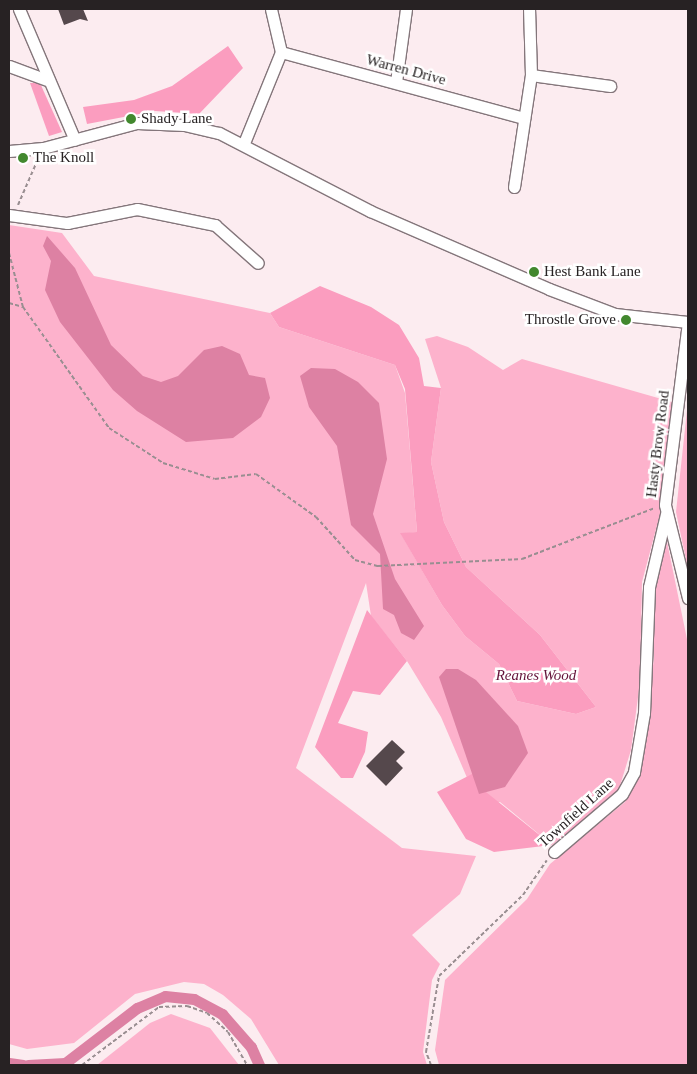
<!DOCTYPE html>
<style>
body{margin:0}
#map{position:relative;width:697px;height:1074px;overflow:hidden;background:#fcecf0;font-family:Georgia,serif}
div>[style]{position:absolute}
.green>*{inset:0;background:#fdb2cc}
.forest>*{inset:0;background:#fb9dbf}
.water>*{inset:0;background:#dd81a3}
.canal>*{height:11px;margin:-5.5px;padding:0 5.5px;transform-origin:5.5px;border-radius:5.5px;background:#dd81a3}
.building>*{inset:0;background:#55484c}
.path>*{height:2px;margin-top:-1px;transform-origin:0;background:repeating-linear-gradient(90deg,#998e91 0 4px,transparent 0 6.5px)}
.roads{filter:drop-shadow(1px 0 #84767b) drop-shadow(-1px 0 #84767b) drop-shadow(0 1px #84767b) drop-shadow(0 -1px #84767b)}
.minor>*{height:11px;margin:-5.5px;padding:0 5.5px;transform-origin:5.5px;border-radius:5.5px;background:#fff}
.dots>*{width:14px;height:14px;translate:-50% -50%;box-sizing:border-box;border:2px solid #fff;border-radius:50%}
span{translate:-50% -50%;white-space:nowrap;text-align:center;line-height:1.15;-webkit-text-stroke:5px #fff;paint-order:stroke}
.street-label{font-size:15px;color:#272223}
.poi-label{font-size:15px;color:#272223}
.left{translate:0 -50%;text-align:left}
.right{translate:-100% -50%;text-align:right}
.park-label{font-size:15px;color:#64133a;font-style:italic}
.frame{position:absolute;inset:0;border:10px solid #272223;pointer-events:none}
</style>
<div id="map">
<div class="green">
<div style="clip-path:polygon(9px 225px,62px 233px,94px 276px,270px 313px,279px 327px,395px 365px,405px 393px,417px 532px,401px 534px,442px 605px,465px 636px,499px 664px,517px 701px,576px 714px,596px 707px,540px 635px,466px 567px,444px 522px,431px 462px,441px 388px,425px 339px,437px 336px,468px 347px,503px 370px,522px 359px,672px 402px,660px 514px,642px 582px,640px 682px,631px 750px,618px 792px,552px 845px,500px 802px,490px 804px,474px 794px,441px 717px,407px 661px,371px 616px,366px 583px,296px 768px,402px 848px,476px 856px,460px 894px,412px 935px,440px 964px,432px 980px,423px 1052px,427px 1065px,279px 1065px,251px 1019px,223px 995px,204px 984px,184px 982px,135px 994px,74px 1043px,27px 1049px,9px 1044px)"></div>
<div style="clip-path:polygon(688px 401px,688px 569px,676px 512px)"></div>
<div style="clip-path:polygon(666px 537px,688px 644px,688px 1065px,439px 1065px,435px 1050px,445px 980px,527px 899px,550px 864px,625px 802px,642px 759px,654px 657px,654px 597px)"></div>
<div style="clip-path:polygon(171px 1014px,210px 1028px,239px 1065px,97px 1065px,150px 1023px)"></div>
</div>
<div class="forest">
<div style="clip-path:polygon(228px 46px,243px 68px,199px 114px,155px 111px,87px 124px,83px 107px,134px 100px,172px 86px)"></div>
<div style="clip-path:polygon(30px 83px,40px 83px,62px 132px,49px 136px)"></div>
<div style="clip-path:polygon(320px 286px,371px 307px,399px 325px,419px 358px,424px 386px,441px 388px,431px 462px,444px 522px,466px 567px,540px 635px,596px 707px,576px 714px,517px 701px,499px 664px,465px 636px,442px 605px,400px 533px,417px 532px,405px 389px,395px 365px,279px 327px,270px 313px)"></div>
<div style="clip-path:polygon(367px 610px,407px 661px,380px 695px,353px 691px,338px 723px,368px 732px,365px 752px,353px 778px,341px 778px,315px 747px)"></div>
<div style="clip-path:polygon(474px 773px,486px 792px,552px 845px,494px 852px,466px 839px,437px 792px)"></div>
</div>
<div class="water">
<div style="clip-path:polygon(47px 236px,75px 268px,111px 345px,143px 376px,161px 382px,178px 376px,204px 350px,222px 346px,240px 354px,249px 375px,265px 378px,270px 398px,261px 417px,233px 438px,186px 442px,137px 411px,113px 390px,60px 322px,45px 290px,51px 261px,43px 246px)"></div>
<div style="clip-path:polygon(311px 368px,335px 369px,358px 382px,379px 403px,387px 459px,373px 514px,395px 579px,424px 626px,414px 640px,401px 633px,394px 615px,383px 609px,380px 554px,351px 525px,337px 446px,309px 407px,300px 376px)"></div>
<div style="clip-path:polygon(446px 669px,458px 669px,476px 680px,518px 726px,528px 753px,505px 787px,479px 794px,439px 677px)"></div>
</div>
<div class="canal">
<div style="left:9px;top:1063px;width:14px;rotate:8deg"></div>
<div style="left:28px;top:1065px;width:37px;rotate:-3deg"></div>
<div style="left:65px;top:1063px;width:91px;rotate:-37.4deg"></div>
<div style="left:137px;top:1008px;width:30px;rotate:-23deg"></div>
<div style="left:165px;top:996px;width:29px;rotate:6deg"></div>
<div style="left:194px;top:999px;width:32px;rotate:28deg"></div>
<div style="left:222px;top:1014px;width:44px;rotate:48.7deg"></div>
<div style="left:251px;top:1047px;width:20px;rotate:66deg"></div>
</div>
<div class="building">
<div style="clip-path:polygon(58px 9px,83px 9px,88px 21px,80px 19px,64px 25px)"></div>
<div style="clip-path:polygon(392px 740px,405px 752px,396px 761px,403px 768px,386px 786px,366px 766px)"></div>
</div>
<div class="path">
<div style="left:18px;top:205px;width:50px;rotate:-66.5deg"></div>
<div style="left:9px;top:253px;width:56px;rotate:75.5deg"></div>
<div style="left:23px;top:307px;width:148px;rotate:54.6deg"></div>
<div style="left:109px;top:428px;width:64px;rotate:32.9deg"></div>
<div style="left:163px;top:463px;width:54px;rotate:17.1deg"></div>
<div style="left:215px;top:479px;width:41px;rotate:-7deg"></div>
<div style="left:256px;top:474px;width:74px;rotate:35.6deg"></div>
<div style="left:316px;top:517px;width:58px;rotate:47.8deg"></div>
<div style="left:355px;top:560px;width:24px;rotate:15deg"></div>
<div style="left:378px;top:566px;width:144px;rotate:-2.8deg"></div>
<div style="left:522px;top:559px;width:142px;rotate:-21deg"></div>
<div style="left:9px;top:303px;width:15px;rotate:16deg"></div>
<div style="left:82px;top:1065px;width:96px;rotate:-37deg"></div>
<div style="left:159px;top:1007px;width:28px;rotate:-2deg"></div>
<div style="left:187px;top:1006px;width:21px;rotate:19deg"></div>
<div style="left:207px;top:1013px;width:28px;rotate:42deg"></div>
<div style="left:228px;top:1032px;width:38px;rotate:60deg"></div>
<div style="left:431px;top:1065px;width:14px;rotate:-111deg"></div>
<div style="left:426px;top:1052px;width:77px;rotate:-80.3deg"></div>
<div style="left:439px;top:976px;width:117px;rotate:-44deg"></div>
<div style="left:523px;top:895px;width:42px;rotate:-55.6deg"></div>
</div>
<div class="roads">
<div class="minor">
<div style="left:19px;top:9px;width:142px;rotate:66.9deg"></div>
<div style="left:281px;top:52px;width:252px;rotate:15.2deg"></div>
<div style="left:9px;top:66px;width:40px;rotate:20.2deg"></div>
<div style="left:531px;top:75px;width:80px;rotate:7.9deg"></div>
<div style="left:396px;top:82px;width:74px;rotate:-82.2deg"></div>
<div style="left:244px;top:143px;width:98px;rotate:-67.9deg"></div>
<div style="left:281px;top:52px;width:44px;rotate:-103.1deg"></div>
<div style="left:9px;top:151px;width:34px;rotate:-5deg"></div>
<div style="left:43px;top:148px;width:97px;rotate:-14.9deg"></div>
<div style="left:137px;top:123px;width:47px;rotate:2.4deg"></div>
<div style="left:184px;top:125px;width:36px;rotate:13deg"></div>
<div style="left:219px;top:133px;width:170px;rotate:27.3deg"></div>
<div style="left:370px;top:211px;width:195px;rotate:23.5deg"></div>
<div style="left:549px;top:289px;width:71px;rotate:20.7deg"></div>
<div style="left:615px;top:314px;width:73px;rotate:6.3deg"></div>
<div style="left:514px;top:187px;width:113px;rotate:-81.4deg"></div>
<div style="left:531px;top:75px;width:66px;rotate:-91.7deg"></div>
<div style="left:9px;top:215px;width:59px;rotate:7.9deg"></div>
<div style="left:67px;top:223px;width:71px;rotate:-11.3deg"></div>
<div style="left:137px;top:209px;width:80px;rotate:11.6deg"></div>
<div style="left:215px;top:225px;width:57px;rotate:41.5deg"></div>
<div style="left:688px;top:322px;width:184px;rotate:97.2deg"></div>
<div style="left:665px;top:505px;width:96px;rotate:76.1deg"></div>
<div style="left:554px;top:852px;width:89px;rotate:-40.5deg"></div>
<div style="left:622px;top:794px;width:25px;rotate:-61deg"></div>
<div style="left:634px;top:772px;width:60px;rotate:-80.4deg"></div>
<div style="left:644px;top:713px;width:126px;rotate:-87.7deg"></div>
<div style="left:649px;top:587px;width:75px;rotate:-76.9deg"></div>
</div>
</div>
<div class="dots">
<div style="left:131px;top:119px;background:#42882e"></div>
<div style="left:23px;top:158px;background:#42882e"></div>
<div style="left:534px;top:272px;background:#42882e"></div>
<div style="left:626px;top:320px;background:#42882e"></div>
</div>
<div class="street-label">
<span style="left:406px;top:70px;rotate:15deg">Warren Drive</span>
<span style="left:658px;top:444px;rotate:-83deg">Hasty Brow Road</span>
<span style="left:576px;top:813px;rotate:-42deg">Townfield Lane</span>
</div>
<div class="poi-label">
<span class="left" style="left:141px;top:119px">Shady Lane</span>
<span class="left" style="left:33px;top:158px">The Knoll</span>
<span class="left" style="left:544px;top:272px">Hest Bank Lane</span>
<span class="right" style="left:616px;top:320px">Throstle Grove</span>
</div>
<div class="park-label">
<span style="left:536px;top:676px">Reanes Wood</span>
</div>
<div class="frame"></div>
</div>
